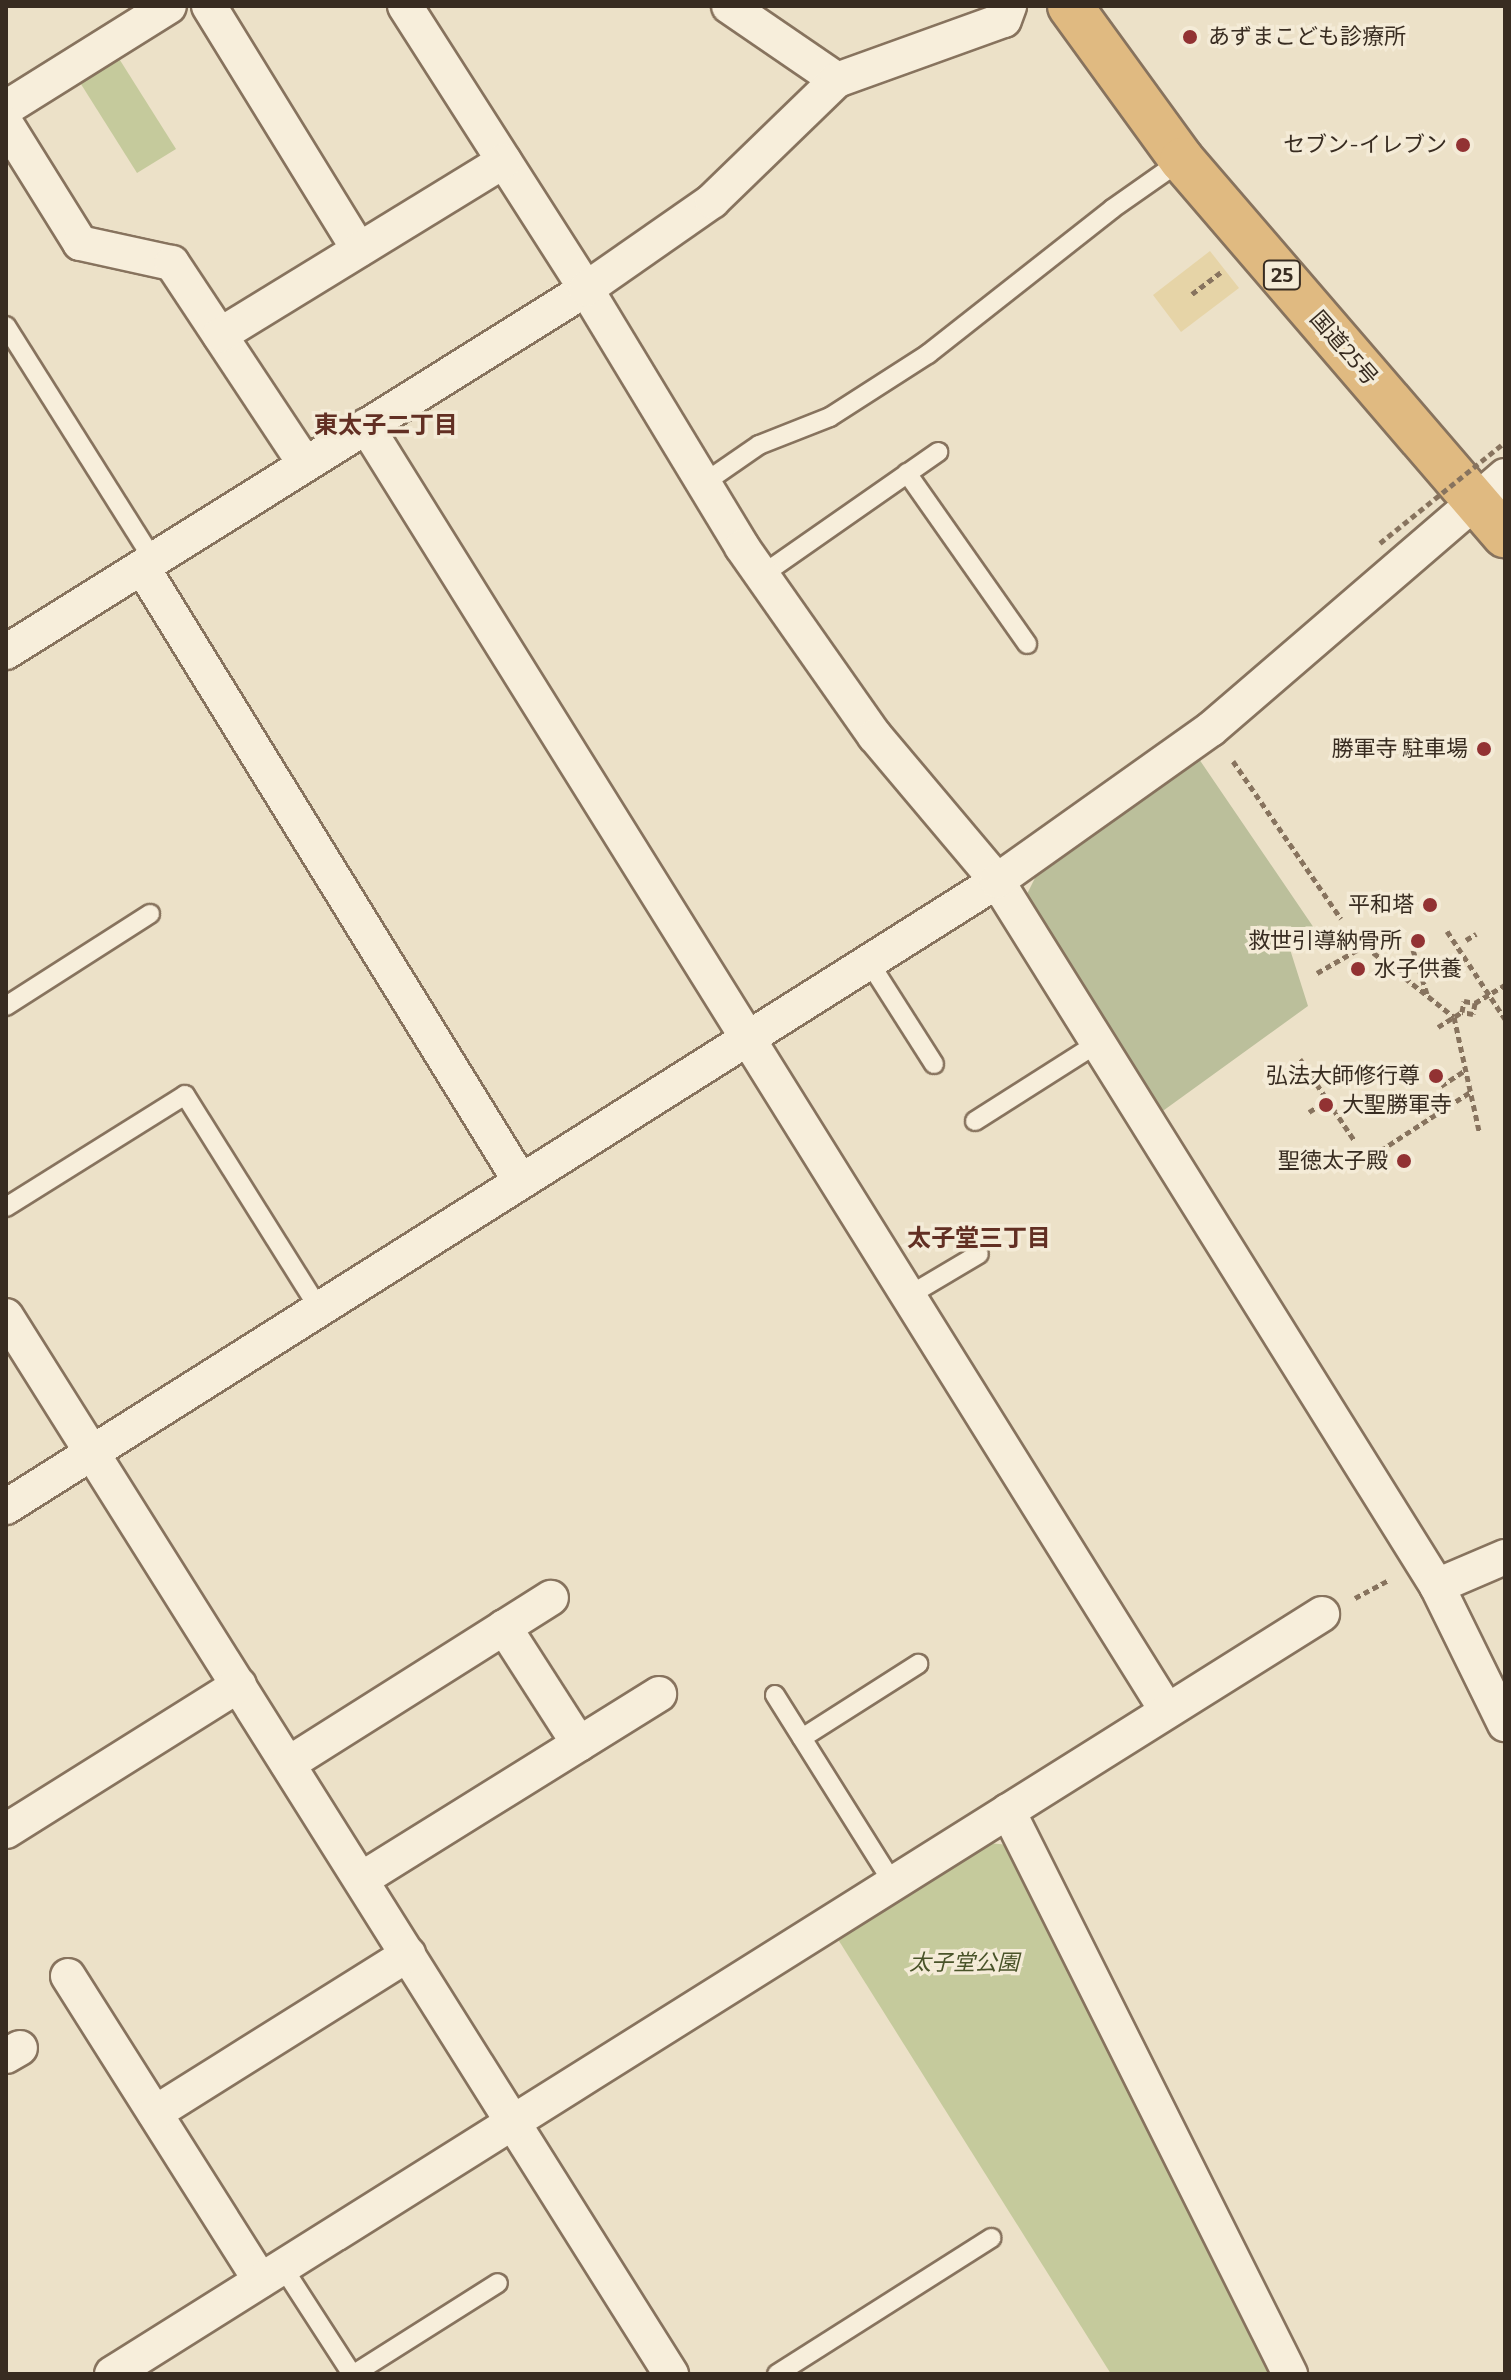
<!DOCTYPE html>
<meta charset="utf-8">
<style>
body{margin:0}
#map{position:relative;width:1511px;height:2380px;overflow:hidden;background:#ece1c8;font-family:Bitter,"Noto Sans JP",serif}
div>[style]{position:absolute}
.green>*{inset:0;background:#c5ca9c}
.sand>*{inset:0;background:#e6d4a7}
.cemetery>*{inset:0;background:#bbbf9b}
.path>*{height:5px;margin-top:-2.5px;transform-origin:0;background:repeating-linear-gradient(90deg,#87735e 0 6px,transparent 0 10px)}
.roads{filter:drop-shadow(2px 0 #87735e) drop-shadow(-2px 0 #87735e) drop-shadow(0 2px #87735e) drop-shadow(0 -2px #87735e)}
.service>*{height:18px;margin:-9px;padding:0 9px;transform-origin:9px;border-radius:9px;background:#f7eedb}
.minor>*{height:34px;margin:-17px;padding:0 17px;transform-origin:17px;border-radius:17px;background:#f7eedb}
.trunk>*{height:44px;margin:-22px;padding:0 22px;transform-origin:22px;border-radius:22px;background:#e0ba81}
.path-bridge>*{height:5px;margin-top:-2.5px;transform-origin:0;background:repeating-linear-gradient(90deg,#87735e 0 6px,transparent 0 10px)}
.dots>*{width:22px;height:22px;translate:-50% -50%;box-sizing:border-box;border:4px solid #f4ebd7;border-radius:50%}
span{translate:-50% -50%;white-space:nowrap;text-align:center;line-height:1.15;-webkit-text-stroke:7px #f4ebd7;paint-order:stroke}
.shield-label span{padding:2px 6px;background:#f4ebd7;border:2px solid;border-radius:6px;-webkit-text-stroke-width:0}
.shield-label{font-size:20px;color:#382c21;font-weight:700}
.poi-label{font-size:22px;color:#382c21}
.left{translate:0 -50%;text-align:left}
.right{translate:-100% -50%;text-align:right}
.street-label{font-size:22px;color:#382c21}
.park-label{font-size:22px;color:#495329;font-style:italic}
.neighbourhood-label{font-size:24px;color:#622f23;font-weight:700}
.frame{position:absolute;inset:0;border:8px solid #382c21;pointer-events:none}
</style>
<div id="map">
<div class="green">
<div style="clip-path:polygon(118px 57px,176px 149px,137px 173px,79px 81px)"></div>
<div style="clip-path:polygon(977px 1842px,1010px 1845px,1270px 2374px,1111px 2374px,834px 1933px)"></div>
</div>
<div class="sand">
<div style="clip-path:polygon(1210px 251px,1239px 288px,1181px 332px,1153px 295px)"></div>
</div>
<div class="cemetery">
<div style="clip-path:polygon(1199px 759px,1314px 928px,1288px 943px,1308px 1006px,1160px 1113px,1024px 900px,1035px 878px)"></div>
</div>
<div class="path">
<div style="left:1192px;top:294px;width:36px;rotate:-37deg"></div>
<div style="left:1233px;top:761px;width:191px;rotate:55.6deg"></div>
<div style="left:1447px;top:931px;width:105px;rotate:56.6deg"></div>
<div style="left:1350px;top:934px;width:133px;rotate:38.6deg"></div>
<div style="left:1454px;top:1017px;width:117px;rotate:77.6deg"></div>
<div style="left:1466px;top:940px;width:12px;rotate:-31deg"></div>
<div style="left:1413px;top:950px;width:46px;rotate:72.3deg"></div>
<div style="left:1317px;top:973px;width:54px;rotate:-29.9deg"></div>
<div style="left:1475px;top:1003px;width:11px;rotate:100deg"></div>
<div style="left:1473px;top:1014px;width:11px;rotate:-170deg"></div>
<div style="left:1462px;top:1012px;width:11px;rotate:-80deg"></div>
<div style="left:1464px;top:1001px;width:11px;rotate:10deg"></div>
<div style="left:1475px;top:1003px;width:35px;rotate:-31deg"></div>
<div style="left:1438px;top:1027px;width:28px;rotate:-32deg"></div>
<div style="left:1300px;top:1059px;width:97px;rotate:56.3deg"></div>
<div style="left:1441px;top:1086px;width:30px;rotate:-33deg"></div>
<div style="left:1309px;top:1112px;width:22px;rotate:-32deg"></div>
<div style="left:1372px;top:1156px;width:117px;rotate:-33.1deg"></div>
<div style="left:1355px;top:1598px;width:38px;rotate:-28deg"></div>
</div>
<div class="roads">
<div class="service">
<div style="left:6px;top:326px;width:275px;rotate:57.8deg"></div>
<div style="left:907px;top:473px;width:209px;rotate:54.9deg"></div>
<div style="left:704px;top:483px;width:67px;rotate:-34.6deg"></div>
<div style="left:759px;top:445px;width:76px;rotate:-21.5deg"></div>
<div style="left:830px;top:417px;width:117px;rotate:-32.7deg"></div>
<div style="left:928px;top:354px;width:234px;rotate:-38.2deg"></div>
<div style="left:1112px;top:209px;width:85px;rotate:-35deg"></div>
<div style="left:762px;top:575px;width:215px;rotate:-34.9deg"></div>
<div style="left:869px;top:962px;width:121px;rotate:57.5deg"></div>
<div style="left:6px;top:1006px;width:171px;rotate:-32.6deg"></div>
<div style="left:975px;top:1121px;width:146px;rotate:-32.4deg"></div>
<div style="left:6px;top:1207px;width:211px;rotate:-32deg"></div>
<div style="left:185px;top:1095px;width:254px;rotate:57.9deg"></div>
<div style="left:910px;top:1295px;width:80px;rotate:-30.7deg"></div>
<div style="left:775px;top:1695px;width:222px;rotate:57.9deg"></div>
<div style="left:802px;top:1738px;width:138px;rotate:-32.5deg"></div>
<div style="left:282px;top:2266px;width:129px;rotate:57.1deg"></div>
<div style="left:354px;top:2374px;width:170px;rotate:-32.3deg"></div>
<div style="left:777px;top:2374px;width:254px;rotate:-32.4deg"></div>
</div>
<div class="minor">
<div style="left:209px;top:6px;width:286px;rotate:58.4deg"></div>
<div style="left:405px;top:6px;width:336px;rotate:57.4deg"></div>
<div style="left:586px;top:289px;width:301px;rotate:58.8deg"></div>
<div style="left:742px;top:547px;width:231px;rotate:54.9deg"></div>
<div style="left:875px;top:736px;width:189px;rotate:49.9deg"></div>
<div style="left:997px;top:881px;width:831px;rotate:58.03deg"></div>
<div style="left:1437px;top:1586px;width:154px;rotate:63.8deg"></div>
<div style="left:729px;top:6px;width:131px;rotate:34.4deg"></div>
<div style="left:6px;top:108px;width:192px;rotate:-32deg"></div>
<div style="left:6px;top:124px;width:140px;rotate:58.1deg"></div>
<div style="left:80px;top:243px;width:94px;rotate:12.3deg"></div>
<div style="left:172px;top:263px;width:241px;rotate:56.5deg"></div>
<div style="left:220px;top:335px;width:333px;rotate:-31.5deg"></div>
<div style="left:366px;top:426px;width:1514px;rotate:58.06deg"></div>
<div style="left:142px;top:567px;width:722px;rotate:58.36deg"></div>
<div style="left:6px;top:652px;width:684px;rotate:-32.04deg"></div>
<div style="left:586px;top:289px;width:154px;rotate:-34.9deg"></div>
<div style="left:712px;top:201px;width:174px;rotate:-44.1deg"></div>
<div style="left:837px;top:80px;width:177px;rotate:-19.8deg"></div>
<div style="left:1004px;top:20px;width:15px;rotate:-70deg"></div>
<div style="left:6px;top:1316px;width:1250px;rotate:57.85deg"></div>
<div style="left:6px;top:1507px;width:1172px;rotate:-32.28deg"></div>
<div style="left:997px;top:881px;width:262px;rotate:-35.4deg"></div>
<div style="left:1211px;top:729px;width:388px;rotate:-40.7deg"></div>
<div style="left:1437px;top:1586px;width:74px;rotate:-23.1deg"></div>
<div style="left:504px;top:1627px;width:139px;rotate:57.3deg"></div>
<div style="left:288px;top:1764px;width:311px;rotate:-32.3deg"></div>
<div style="left:1008px;top:1811px;width:630px;rotate:63.39deg"></div>
<div style="left:6px;top:1831px;width:275px;rotate:-32.1deg"></div>
<div style="left:362px;top:1879px;width:350px;rotate:-31.9deg"></div>
<div style="left:68px;top:1976px;width:360px;rotate:57.7deg"></div>
<div style="left:6px;top:2056px;width:16px;rotate:-30deg"></div>
<div style="left:155px;top:2113px;width:299px;rotate:-32.1deg"></div>
<div style="left:112px;top:2374px;width:1429px;rotate:-32.13deg"></div>
</div>
<div class="trunk">
<div style="left:1070px;top:6px;width:190px;rotate:54deg"></div>
<div style="left:1182px;top:160px;width:495px;rotate:49.3deg"></div>
</div>
</div>
<div class="path-bridge">
<div style="left:1380px;top:543px;width:161px;rotate:-38.9deg"></div>
</div>
<div class="dots">
<div style="left:1190px;top:37px;background:#923233"></div>
<div style="left:1463px;top:145px;background:#923233"></div>
<div style="left:1484px;top:749px;background:#923233"></div>
<div style="left:1430px;top:905px;background:#923233"></div>
<div style="left:1418px;top:941px;background:#923233"></div>
<div style="left:1358px;top:969px;background:#923233"></div>
<div style="left:1436px;top:1076px;background:#923233"></div>
<div style="left:1326px;top:1105px;background:#923233"></div>
<div style="left:1404px;top:1161px;background:#923233"></div>
</div>
<div class="shield-label">
<span style="left:1282px;top:275px">25</span>
</div>
<div class="poi-label">
<span class="left" style="left:1208px;top:37px">あずまこども診療所</span>
<span class="right" style="left:1447px;top:145px">セブン-イレブン</span>
<span class="right" style="left:1468px;top:749px">勝軍寺 駐車場</span>
<span class="right" style="left:1414px;top:905px">平和塔</span>
<span class="right" style="left:1402px;top:941px">救世引導納骨所</span>
<span class="left" style="left:1374px;top:969px">水子供養</span>
<span class="right" style="left:1420px;top:1076px">弘法大師修行尊</span>
<span class="left" style="left:1342px;top:1105px">大聖勝軍寺</span>
<span class="right" style="left:1388px;top:1161px">聖徳太子殿</span>
</div>
<div class="street-label">
<span style="left:1344px;top:348px;rotate:49deg">国道25号</span>
</div>
<div class="park-label">
<span style="left:964px;top:1963px">太子堂公園</span>
</div>
<div class="neighbourhood-label">
<span style="left:386px;top:426px">東太子二丁目</span>
<span style="left:979px;top:1239px">太子堂三丁目</span>
</div>
<div class="frame"></div>
</div>
